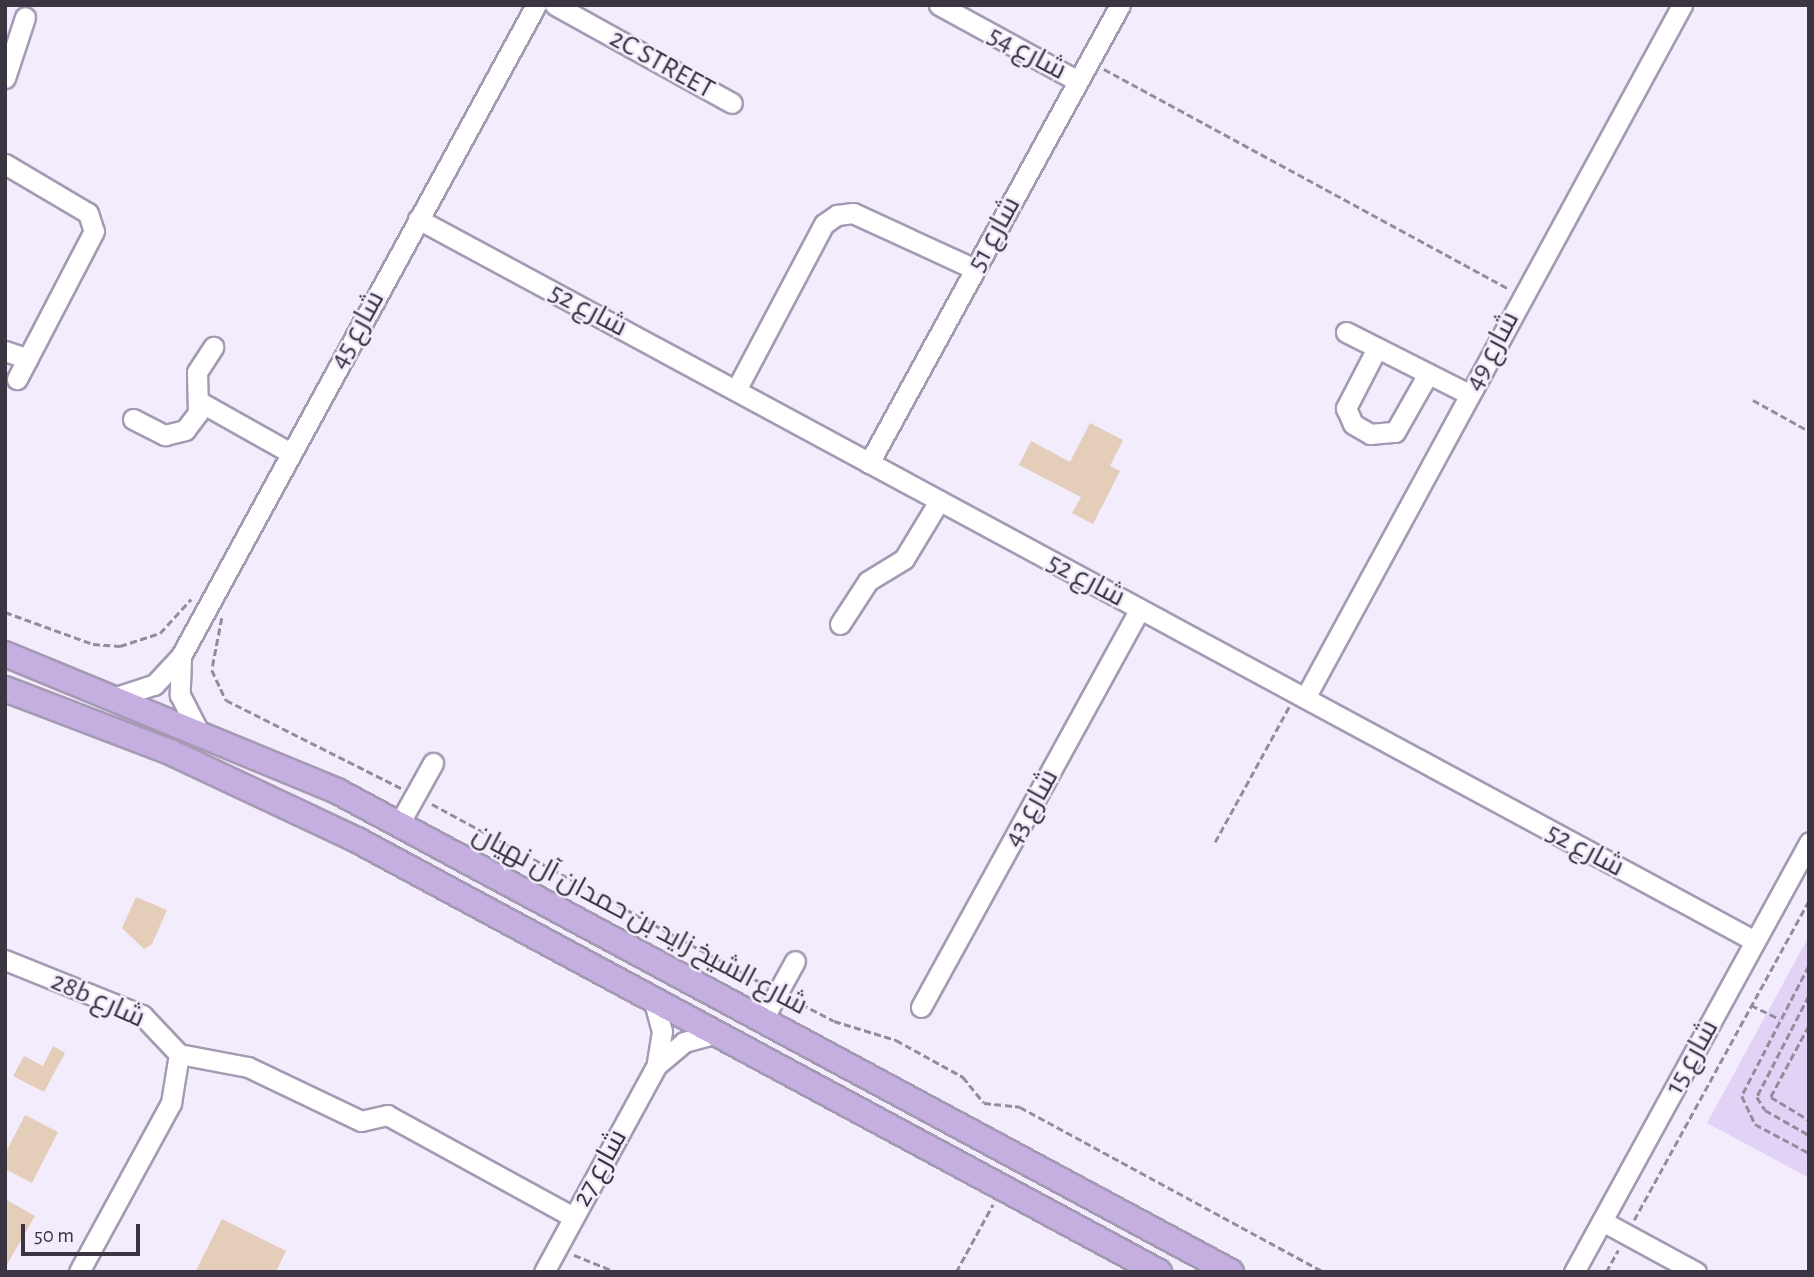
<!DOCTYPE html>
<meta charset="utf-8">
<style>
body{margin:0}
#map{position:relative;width:1814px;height:1277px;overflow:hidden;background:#f2ecfc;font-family:"Alegreya Sans",Cairo,sans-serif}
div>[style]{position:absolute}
.green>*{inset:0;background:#e2d3f6}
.building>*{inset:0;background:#e4ceb9}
.path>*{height:2.5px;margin-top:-1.25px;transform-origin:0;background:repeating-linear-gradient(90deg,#938d9b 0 7px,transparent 0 10.5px)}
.roads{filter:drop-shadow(2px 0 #a59ab4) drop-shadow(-2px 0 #a59ab4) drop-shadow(0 2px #a59ab4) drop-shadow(0 -2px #a59ab4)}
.minor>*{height:19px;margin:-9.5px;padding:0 9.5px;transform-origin:9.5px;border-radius:9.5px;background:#fff}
.major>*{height:24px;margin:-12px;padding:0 12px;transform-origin:12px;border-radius:12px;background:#c5afe1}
span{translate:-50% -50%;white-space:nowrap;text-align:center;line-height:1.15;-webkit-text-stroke:5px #f2ecfc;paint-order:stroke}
.street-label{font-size:28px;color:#3a3540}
.frame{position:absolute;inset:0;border:7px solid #3a3540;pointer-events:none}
.scale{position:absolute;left:21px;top:1224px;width:119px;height:32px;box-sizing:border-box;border:4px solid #3a3540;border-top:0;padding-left:9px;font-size:21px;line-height:24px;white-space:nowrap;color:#3a3540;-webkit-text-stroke:5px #f2ecfc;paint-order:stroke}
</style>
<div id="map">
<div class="green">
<div style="clip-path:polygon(1809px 936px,1809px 1178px,1707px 1123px)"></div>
</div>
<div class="building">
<div style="clip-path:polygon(1090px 423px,1123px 440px,1110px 466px,1120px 471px,1093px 524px,1072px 513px,1081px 497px,1019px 465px,1031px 441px,1070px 462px)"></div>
<div style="clip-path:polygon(136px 897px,167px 910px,152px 944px,144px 949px,122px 928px)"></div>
<div style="clip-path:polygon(53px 1046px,65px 1053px,44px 1092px,13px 1076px,24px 1056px,43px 1066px)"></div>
<div style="clip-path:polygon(25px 1115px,58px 1132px,32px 1183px,5px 1169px,5px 1154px)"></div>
<div style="clip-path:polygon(5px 1199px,35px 1216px,5px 1268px)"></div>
<div style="clip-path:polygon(222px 1219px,286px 1251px,276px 1272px,195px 1272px)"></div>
</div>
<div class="path">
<div style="left:1104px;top:69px;width:460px;rotate:28.5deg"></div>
<div style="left:1753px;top:400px;width:64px;rotate:29deg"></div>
<div style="left:5px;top:612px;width:94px;rotate:20deg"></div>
<div style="left:93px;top:644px;width:27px;rotate:4deg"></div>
<div style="left:120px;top:646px;width:42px;rotate:-18deg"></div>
<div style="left:160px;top:633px;width:46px;rotate:-47.6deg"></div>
<div style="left:222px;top:618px;width:53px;rotate:100.9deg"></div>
<div style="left:212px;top:670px;width:33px;rotate:65deg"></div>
<div style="left:226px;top:700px;width:196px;rotate:26.7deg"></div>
<div style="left:432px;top:804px;width:375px;rotate:28.5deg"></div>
<div style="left:1215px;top:842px;width:154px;rotate:-61.3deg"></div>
<div style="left:1809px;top:966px;width:146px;rotate:117.3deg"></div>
<div style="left:1742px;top:1096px;width:31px;rotate:65deg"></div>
<div style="left:1755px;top:1124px;width:61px;rotate:28.2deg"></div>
<div style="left:1809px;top:996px;width:114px;rotate:117.2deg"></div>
<div style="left:1757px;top:1097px;width:15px;rotate:58deg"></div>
<div style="left:1765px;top:1110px;width:51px;rotate:29.6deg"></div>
<div style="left:792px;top:999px;width:47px;rotate:27.6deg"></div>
<div style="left:834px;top:1021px;width:65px;rotate:17deg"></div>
<div style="left:896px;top:1040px;width:77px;rotate:28.9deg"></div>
<div style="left:963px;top:1077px;width:33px;rotate:51deg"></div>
<div style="left:984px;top:1103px;width:36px;rotate:6deg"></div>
<div style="left:1020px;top:1107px;width:346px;rotate:28.5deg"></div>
<div style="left:1751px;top:1005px;width:32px;rotate:26deg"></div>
<div style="left:1809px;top:1026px;width:81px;rotate:118.2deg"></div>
<div style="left:1771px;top:1097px;width:44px;rotate:31.2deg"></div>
<div style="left:1634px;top:1220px;width:365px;rotate:-61.3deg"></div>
<div style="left:574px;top:1255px;width:45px;rotate:22deg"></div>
<div style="left:956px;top:1272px;width:77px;rotate:-61.4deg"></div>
<div style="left:1606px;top:1272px;width:25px;rotate:-61deg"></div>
</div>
<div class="roads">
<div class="minor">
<div style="left:555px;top:5px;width:202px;rotate:29deg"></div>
<div style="left:939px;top:5px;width:158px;rotate:28.7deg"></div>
<div style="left:5px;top:78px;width:64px;rotate:-71.8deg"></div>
<div style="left:5px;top:164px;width:96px;rotate:30.6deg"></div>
<div style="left:88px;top:213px;width:19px;rotate:72deg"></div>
<div style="left:94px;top:231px;width:167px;rotate:117.5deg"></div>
<div style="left:418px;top:219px;width:1519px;rotate:28.37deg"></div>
<div style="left:1346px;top:332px;width:138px;rotate:26.8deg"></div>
<div style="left:1377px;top:348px;width:68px;rotate:117.3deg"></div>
<div style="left:1346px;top:408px;width:17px;rotate:66deg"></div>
<div style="left:1353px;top:424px;width:20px;rotate:30deg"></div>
<div style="left:1370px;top:434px;width:25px;rotate:-5deg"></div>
<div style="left:1395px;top:432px;width:67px;rotate:-60.4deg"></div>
<div style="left:5px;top:351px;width:24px;rotate:19deg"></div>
<div style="left:736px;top:390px;width:188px;rotate:-62.1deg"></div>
<div style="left:824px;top:224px;width:16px;rotate:-35deg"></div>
<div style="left:837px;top:215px;width:16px;rotate:-7deg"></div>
<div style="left:853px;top:213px;width:134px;rotate:24.7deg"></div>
<div style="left:200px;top:402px;width:102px;rotate:29.3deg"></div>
<div style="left:133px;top:419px;width:36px;rotate:27deg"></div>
<div style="left:165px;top:435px;width:21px;rotate:-14deg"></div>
<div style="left:185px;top:430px;width:21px;rotate:-53deg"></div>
<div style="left:198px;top:413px;width:41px;rotate:-91.4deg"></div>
<div style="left:197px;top:372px;width:30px;rotate:-57deg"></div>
<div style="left:869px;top:463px;width:522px;rotate:-61.28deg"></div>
<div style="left:840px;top:624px;width:51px;rotate:-56.9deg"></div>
<div style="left:868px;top:581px;width:42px;rotate:-31.4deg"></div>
<div style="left:904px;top:559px;width:68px;rotate:-58.9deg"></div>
<div style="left:181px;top:657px;width:38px;rotate:92deg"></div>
<div style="left:180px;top:695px;width:38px;rotate:63deg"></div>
<div style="left:116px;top:697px;width:40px;rotate:-18deg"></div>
<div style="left:154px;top:685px;width:40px;rotate:-47deg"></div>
<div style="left:181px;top:656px;width:742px;rotate:-61.4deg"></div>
<div style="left:1305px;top:698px;width:789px;rotate:-61.45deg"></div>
<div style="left:399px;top:824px;width:70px;rotate:-60.9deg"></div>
<div style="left:5px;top:960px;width:148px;rotate:21.9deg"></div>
<div style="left:142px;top:1015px;width:54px;rotate:46.5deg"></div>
<div style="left:179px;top:1054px;width:50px;rotate:99.3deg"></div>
<div style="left:171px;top:1103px;width:192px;rotate:118.6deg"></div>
<div style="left:653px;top:998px;width:34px;rotate:75deg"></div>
<div style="left:662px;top:1031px;width:33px;rotate:99deg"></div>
<div style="left:921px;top:1007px;width:454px;rotate:-61.2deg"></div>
<div style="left:763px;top:1019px;width:66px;rotate:-61.1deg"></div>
<div style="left:179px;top:1054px;width:70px;rotate:10.7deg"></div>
<div style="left:248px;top:1067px;width:125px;rotate:25.5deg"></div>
<div style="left:361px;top:1121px;width:27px;rotate:-13deg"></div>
<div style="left:387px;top:1115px;width:212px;rotate:28.7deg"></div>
<div style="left:1602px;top:1221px;width:107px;rotate:28.5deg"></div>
<div style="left:544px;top:1272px;width:236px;rotate:-61.4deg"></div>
<div style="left:657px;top:1065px;width:35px;rotate:-40deg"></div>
<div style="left:684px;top:1042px;width:35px;rotate:-15deg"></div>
<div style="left:1574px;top:1272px;width:490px;rotate:-61.3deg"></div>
</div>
<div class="major">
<div style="left:5px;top:654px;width:359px;rotate:22.4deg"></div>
<div style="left:337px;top:791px;width:1015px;rotate:28.28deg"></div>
<div style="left:5px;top:689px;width:177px;rotate:20.9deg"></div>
<div style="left:170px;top:752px;width:207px;rotate:25.2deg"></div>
<div style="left:357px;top:840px;width:911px;rotate:28.31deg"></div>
</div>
</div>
<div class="street-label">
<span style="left:1027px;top:53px;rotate:28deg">شارع 54</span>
<span style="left:662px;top:64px;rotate:29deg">2C STREET</span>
<span style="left:994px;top:234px;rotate:-61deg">شارع 51</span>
<span style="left:588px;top:310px;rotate:28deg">شارع 52</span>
<span style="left:357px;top:330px;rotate:-61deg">شارع 45</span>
<span style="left:1492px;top:351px;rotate:-62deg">شارع 49</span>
<span style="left:1086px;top:580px;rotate:28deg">شارع 52</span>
<span style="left:1031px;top:808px;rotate:-61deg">شارع 43</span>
<span style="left:1585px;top:850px;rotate:28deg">شارع 52</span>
<span style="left:640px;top:920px;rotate:28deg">شارع الشيخ زايد بن حمدان آل نهيان</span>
<span style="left:98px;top:1000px;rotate:24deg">28b شارع</span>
<span style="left:1692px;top:1057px;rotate:-61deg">شارع 15</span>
<span style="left:600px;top:1168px;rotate:-61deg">شارع 27</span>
</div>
<div class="frame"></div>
<div class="scale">50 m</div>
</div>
